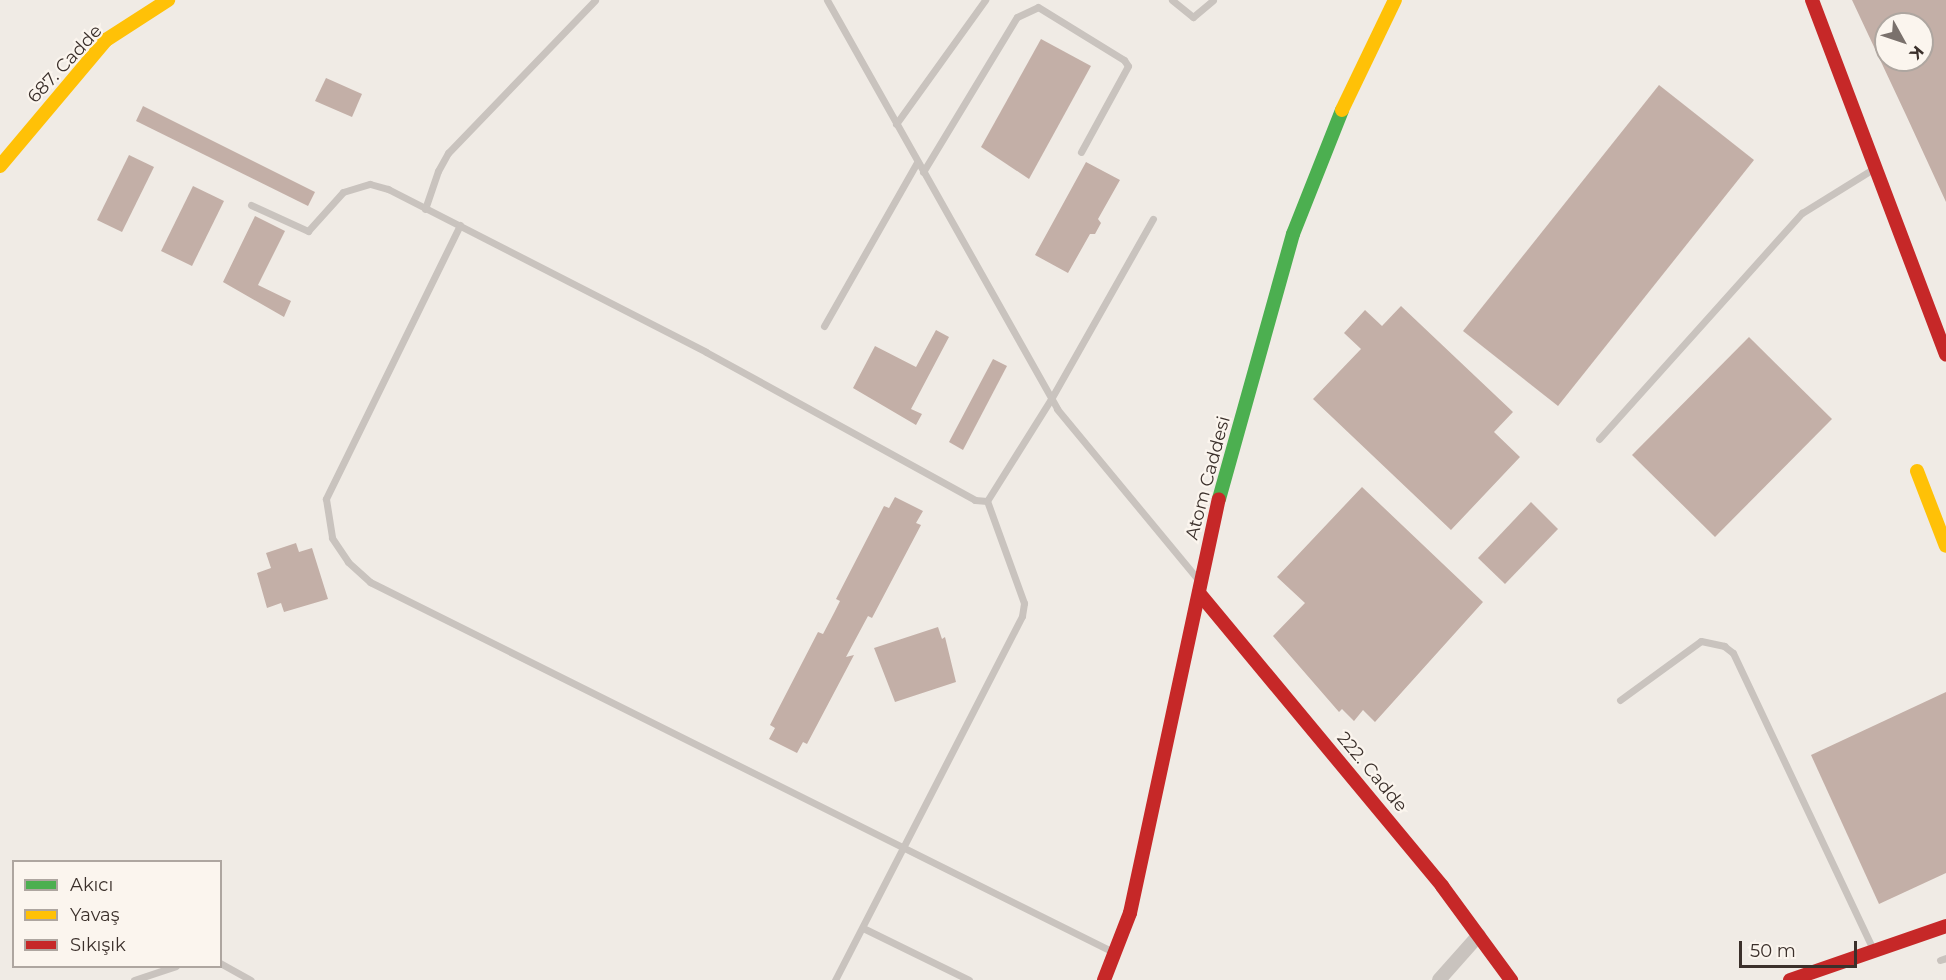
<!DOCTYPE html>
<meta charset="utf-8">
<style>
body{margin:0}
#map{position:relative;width:1946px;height:980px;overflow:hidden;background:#f0ebe5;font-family:Montserrat,sans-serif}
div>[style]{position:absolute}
.building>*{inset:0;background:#c3afa7}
.lane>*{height:7px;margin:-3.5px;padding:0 3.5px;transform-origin:3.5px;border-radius:3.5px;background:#c9c3be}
.street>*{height:14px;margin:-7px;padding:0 7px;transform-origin:7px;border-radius:7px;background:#c9c3be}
.fast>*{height:14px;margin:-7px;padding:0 7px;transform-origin:7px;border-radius:7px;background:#4caf50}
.slow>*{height:14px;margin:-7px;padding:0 7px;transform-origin:7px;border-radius:7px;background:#ffc107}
.jam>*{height:14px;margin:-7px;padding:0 7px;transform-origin:7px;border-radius:7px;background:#c62828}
span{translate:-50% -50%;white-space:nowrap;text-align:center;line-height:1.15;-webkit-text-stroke:4.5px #fbf5ee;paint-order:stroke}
.street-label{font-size:18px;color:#3b302b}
.legend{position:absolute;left:12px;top:860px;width:210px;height:108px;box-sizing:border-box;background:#fbf5ee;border:2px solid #aea6a0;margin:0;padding:8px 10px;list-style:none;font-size:18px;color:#3b302b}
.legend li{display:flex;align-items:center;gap:12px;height:30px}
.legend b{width:30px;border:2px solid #aea6a0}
.north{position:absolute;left:1874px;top:12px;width:60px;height:60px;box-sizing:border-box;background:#fbf5ee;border:2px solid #aea6a0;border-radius:50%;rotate:130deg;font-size:16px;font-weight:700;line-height:24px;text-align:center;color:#3b302b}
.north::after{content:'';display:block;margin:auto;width:21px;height:27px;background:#7a716c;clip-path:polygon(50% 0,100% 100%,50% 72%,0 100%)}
.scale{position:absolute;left:1739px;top:941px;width:118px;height:27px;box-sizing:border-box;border:3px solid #3b302b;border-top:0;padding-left:8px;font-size:18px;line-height:21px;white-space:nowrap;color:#3b302b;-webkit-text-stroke:4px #fbf5ee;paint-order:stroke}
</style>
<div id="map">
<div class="building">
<div style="clip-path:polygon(evenodd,1852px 0,1946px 0,1946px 202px,1906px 115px,1852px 0,1886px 24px,1922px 24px,1922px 60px,1886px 60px,1886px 24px)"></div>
<div style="clip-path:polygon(1041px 39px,1091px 66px,1029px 179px,981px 147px)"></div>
<div style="clip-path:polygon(326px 78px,362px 94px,352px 117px,315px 101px)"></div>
<div style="clip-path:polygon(1659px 85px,1754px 160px,1558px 406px,1463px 331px)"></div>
<div style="clip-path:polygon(143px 106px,315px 192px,308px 206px,136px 121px)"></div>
<div style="clip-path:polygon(129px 155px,154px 167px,122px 232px,97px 220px)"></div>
<div style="clip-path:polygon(1086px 162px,1120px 180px,1098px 219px,1101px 223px,1095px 234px,1090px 234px,1068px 273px,1035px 255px)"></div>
<div style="clip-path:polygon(193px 186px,224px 201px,192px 266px,161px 251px)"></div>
<div style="clip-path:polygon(255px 216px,285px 231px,258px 285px,291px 301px,284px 317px,223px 282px)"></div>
<div style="clip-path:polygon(1401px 306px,1513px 412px,1494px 432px,1520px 457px,1451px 530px,1313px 399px,1361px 349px,1344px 333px,1365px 310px,1382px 326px)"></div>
<div style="clip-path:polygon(936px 330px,949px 337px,911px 409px,922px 414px,916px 425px,853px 388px,875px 346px,916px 367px)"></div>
<div style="clip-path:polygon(1749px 337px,1832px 419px,1715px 537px,1632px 455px)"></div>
<div style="clip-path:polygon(993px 359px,1007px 366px,963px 450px,949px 442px)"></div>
<div style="clip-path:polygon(1362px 487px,1483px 602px,1375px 722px,1363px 710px,1354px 721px,1342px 709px,1339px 712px,1273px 636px,1305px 603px,1277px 577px)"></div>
<div style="clip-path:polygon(895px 497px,923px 511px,916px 523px,921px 525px,872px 618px,868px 616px,846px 657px,854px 655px,807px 744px,803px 742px,797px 753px,769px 739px,775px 728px,770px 725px,818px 632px,823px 634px,834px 613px,840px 601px,836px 599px,884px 506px,889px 508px)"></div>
<div style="clip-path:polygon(1531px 502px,1558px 529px,1505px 584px,1478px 558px)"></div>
<div style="clip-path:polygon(296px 543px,299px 552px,312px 548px,328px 599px,284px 612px,281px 603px,267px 608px,257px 573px,271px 568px,266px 553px)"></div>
<div style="clip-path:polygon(938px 627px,942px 639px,945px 637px,956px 682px,895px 702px,874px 648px)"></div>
<div style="clip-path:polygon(1946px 692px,1946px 873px,1879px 904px,1811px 755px)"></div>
</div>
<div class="lane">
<div style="left:827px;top:0;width:469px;rotate:60.6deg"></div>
<div style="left:1057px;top:409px;width:219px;rotate:50.4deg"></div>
<div style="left:1172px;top:0;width:27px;rotate:39deg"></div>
<div style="left:1193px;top:17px;width:26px;rotate:-40deg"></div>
<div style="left:896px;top:124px;width:153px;rotate:-54.3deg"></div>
<div style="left:923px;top:172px;width:181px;rotate:-58.8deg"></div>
<div style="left:1017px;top:17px;width:23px;rotate:-25deg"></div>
<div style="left:1038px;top:7px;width:101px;rotate:31.6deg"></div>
<div style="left:1124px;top:60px;width:7px;rotate:56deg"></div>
<div style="left:1128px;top:66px;width:98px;rotate:118.7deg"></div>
<div style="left:251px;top:205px;width:63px;rotate:24.5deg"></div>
<div style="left:308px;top:231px;width:52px;rotate:-48.1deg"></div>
<div style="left:343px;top:192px;width:28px;rotate:-17deg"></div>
<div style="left:370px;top:184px;width:19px;rotate:16deg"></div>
<div style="left:388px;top:189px;width:357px;rotate:27.1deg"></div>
<div style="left:706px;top:352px;width:307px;rotate:28.8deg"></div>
<div style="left:975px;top:500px;width:12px;rotate:5deg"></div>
<div style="left:987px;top:501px;width:120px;rotate:-57.9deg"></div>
<div style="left:1051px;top:399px;width:207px;rotate:-60.5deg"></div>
<div style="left:425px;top:209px;width:40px;rotate:-71.1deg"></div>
<div style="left:438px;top:171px;width:21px;rotate:-61deg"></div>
<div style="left:448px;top:153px;width:212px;rotate:-46.1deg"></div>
<div style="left:460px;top:225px;width:305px;rotate:116.1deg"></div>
<div style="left:326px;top:499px;width:39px;rotate:81deg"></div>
<div style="left:332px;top:538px;width:29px;rotate:56deg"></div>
<div style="left:348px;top:562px;width:30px;rotate:42deg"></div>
<div style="left:370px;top:582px;width:830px;rotate:26.47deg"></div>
<div style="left:824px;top:326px;width:189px;rotate:-60.4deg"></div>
<div style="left:1599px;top:439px;width:304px;rotate:-48.1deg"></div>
<div style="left:1802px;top:213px;width:84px;rotate:-31.8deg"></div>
<div style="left:1620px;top:700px;width:100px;rotate:-36.1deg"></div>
<div style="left:1701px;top:641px;width:24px;rotate:12deg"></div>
<div style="left:1724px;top:646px;width:11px;rotate:38deg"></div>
<div style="left:1733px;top:653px;width:327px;rotate:64.7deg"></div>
<div style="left:863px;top:928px;width:118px;rotate:26.1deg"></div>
<div style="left:1940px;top:960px;width:6px;rotate:-18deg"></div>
<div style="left:220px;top:963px;width:35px;rotate:29deg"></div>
<div style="left:134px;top:980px;width:44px;rotate:-18.4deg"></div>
<div style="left:835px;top:980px;width:409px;rotate:-62.8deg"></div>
<div style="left:1022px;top:616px;width:13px;rotate:-81deg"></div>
<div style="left:1024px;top:603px;width:109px;rotate:-109.9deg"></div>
</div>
<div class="street">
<div style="left:1439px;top:980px;width:60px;rotate:-48.4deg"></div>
</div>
<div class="fast">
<div style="left:1219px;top:499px;width:275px;rotate:-74.4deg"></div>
<div style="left:1293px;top:234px;width:133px;rotate:-68.4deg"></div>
</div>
<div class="slow">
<div style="left:1342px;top:110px;width:122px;rotate:-64.3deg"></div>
<div style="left:0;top:166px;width:165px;rotate:-49.9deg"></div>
<div style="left:106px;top:40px;width:74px;rotate:-32.8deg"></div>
<div style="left:1917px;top:471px;width:80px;rotate:68.9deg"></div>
</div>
<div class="jam">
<div style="left:1812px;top:0;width:379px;rotate:69.3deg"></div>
<div style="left:1199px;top:593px;width:381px;rotate:50.3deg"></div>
<div style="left:1442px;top:886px;width:117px;rotate:53.7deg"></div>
<div style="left:1104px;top:980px;width:72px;rotate:-68.8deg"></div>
<div style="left:1130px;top:913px;width:423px;rotate:-77.9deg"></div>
<div style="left:1790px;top:980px;width:165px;rotate:-19.1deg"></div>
</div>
<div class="street-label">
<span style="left:65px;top:64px;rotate:-47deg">687. Cadde</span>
<span style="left:1208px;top:478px;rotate:-75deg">Atom Caddesi</span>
<span style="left:1372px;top:772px;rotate:50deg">222. Cadde</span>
</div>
<ul class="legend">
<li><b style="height:8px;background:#4caf50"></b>Akıcı</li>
<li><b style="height:8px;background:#ffc107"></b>Yavaş</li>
<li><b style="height:8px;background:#c62828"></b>Sıkışık</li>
</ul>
<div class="north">K</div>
<div class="scale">50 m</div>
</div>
